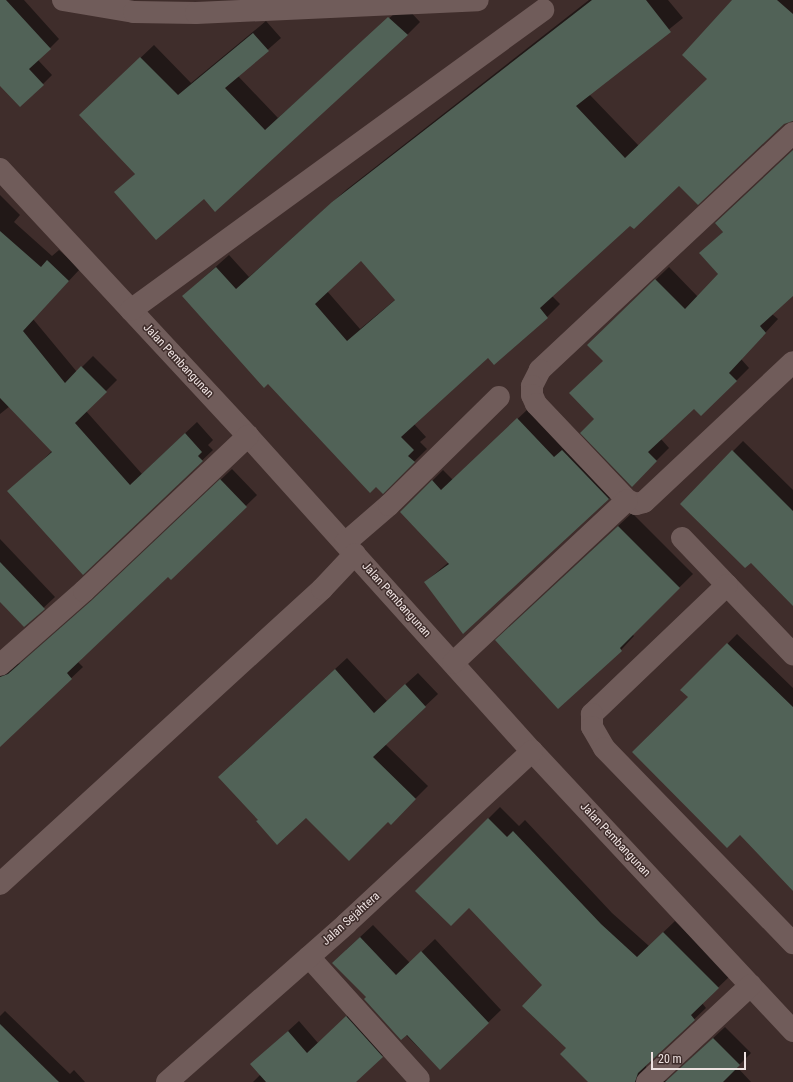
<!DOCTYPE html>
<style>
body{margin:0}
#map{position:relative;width:793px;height:1082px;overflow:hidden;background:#3f2d2b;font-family:"Roboto Condensed",sans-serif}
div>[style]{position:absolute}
.shadow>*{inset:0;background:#0007}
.building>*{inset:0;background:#516257}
.minor>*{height:22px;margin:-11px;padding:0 11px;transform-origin:11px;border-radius:11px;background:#705c5a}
span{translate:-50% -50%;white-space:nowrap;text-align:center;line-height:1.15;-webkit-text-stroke:3px #3f2d2b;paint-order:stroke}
.street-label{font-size:12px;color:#eee2e1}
.scale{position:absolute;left:651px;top:1052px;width:95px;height:18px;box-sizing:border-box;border:2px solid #eee2e1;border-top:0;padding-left:5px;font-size:12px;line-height:14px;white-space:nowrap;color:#eee2e1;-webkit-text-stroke:3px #3f2d2b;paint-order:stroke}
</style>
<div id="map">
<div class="shadow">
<div style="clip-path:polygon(0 0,24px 0,59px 39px,38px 60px,52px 75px,43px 84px,0 84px)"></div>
<div style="clip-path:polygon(evenodd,589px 0,668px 0,683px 18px,589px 94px,639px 146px,709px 78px,734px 0,793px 0,793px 121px,784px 123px,679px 184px,630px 224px,552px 296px,560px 304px,547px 317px,494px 364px,488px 357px,414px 424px,426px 437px,420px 442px,427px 449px,383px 492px,268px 383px,183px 296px,229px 255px,249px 277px,346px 190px,589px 0,361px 260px,396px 299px,360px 329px,327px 291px,361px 260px)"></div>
<div style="clip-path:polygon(404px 5px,420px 22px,407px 35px,204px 198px,116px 192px,136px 173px,93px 103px,154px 45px,191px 83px,266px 21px,281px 38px,238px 76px,278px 118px)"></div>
<div style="clip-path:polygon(793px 151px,793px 295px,772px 314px,778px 319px,741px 359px,749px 368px,736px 381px,694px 408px,661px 439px,669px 448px,632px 485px,595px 419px,604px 361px,601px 332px,669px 267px,698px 297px,719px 274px,700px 254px,724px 231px)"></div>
<div style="clip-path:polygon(0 195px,20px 215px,14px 222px,52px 256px,59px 250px,80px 269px,33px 319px,77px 372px,93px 356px,117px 380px,86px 411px,142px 474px,197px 422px,213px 440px,208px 445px,213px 450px,83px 574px,22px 480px,52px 451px,10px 406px,0 414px)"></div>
<div style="clip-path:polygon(529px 408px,619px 488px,609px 499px,425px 582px,449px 562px,401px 512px,443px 470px,453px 480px)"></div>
<div style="clip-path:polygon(743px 441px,793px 490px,793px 604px,751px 561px,681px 504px)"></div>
<div style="clip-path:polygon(232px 469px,257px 495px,171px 579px,168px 576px,78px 662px,83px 667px,0 745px,0 675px,10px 666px,21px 663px,105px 589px)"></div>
<div style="clip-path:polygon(632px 513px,693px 574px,632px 634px,634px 636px,621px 650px,510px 627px)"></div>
<div style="clip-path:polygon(0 539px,55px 597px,24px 626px,0 601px)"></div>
<div style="clip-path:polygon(737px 634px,793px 688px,793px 890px,689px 697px,682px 690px)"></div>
<div style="clip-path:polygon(347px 658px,387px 701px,418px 673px,438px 694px,385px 744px,428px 786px,391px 823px,388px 821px,306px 817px,259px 819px,231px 765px)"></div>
<div style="clip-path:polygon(500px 807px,519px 826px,525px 820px,612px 913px,649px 946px,675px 921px,730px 976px,702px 1003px,706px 1008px,649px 1062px,646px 1066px,649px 1079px,654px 1082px,590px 1082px,568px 1048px,544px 985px,469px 906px,416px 891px)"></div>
<div style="clip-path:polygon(373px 925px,410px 963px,435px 939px,501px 1010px,440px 1069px,368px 997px,346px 950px)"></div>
<div style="clip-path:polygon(357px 1007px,393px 1046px,354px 1082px,253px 1082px,261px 1074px,252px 1064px,299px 1021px,318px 1043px)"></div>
<div style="clip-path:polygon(5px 1011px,70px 1074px,74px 1070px,85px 1082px,7px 1082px,0 1075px,0 1016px)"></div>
<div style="clip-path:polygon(725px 1027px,751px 1053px,737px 1067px,751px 1082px,660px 1082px,668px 1080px)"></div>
</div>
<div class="building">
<div style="clip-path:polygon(0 0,6px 0,51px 49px,29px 69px,44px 85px,20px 107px,0 86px)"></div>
<div style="clip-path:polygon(evenodd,592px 0,646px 0,671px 32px,576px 106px,625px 158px,707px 79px,682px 55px,732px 0,777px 0,793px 14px,793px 121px,784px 124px,698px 205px,679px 186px,634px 229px,630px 226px,540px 308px,548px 318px,494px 365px,488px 358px,401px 437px,414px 450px,408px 456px,415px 462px,383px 494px,376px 487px,370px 493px,268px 384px,264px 388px,182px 296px,216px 267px,236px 289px,332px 202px,592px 0,361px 261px,395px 300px,347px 341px,315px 304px,361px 261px)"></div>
<div style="clip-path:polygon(388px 17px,408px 35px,215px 212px,204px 199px,156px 240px,114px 192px,135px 174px,79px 115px,140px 57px,178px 95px,253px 33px,269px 51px,225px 88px,265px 130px)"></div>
<div style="clip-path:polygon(793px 150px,793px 296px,760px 326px,766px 333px,729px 373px,737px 381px,701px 416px,694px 409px,648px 452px,657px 461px,632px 487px,580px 433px,594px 419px,569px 393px,603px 361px,587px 345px,655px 279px,685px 309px,718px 274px,699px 253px,723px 232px,715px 223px)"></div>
<div style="clip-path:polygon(0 231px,41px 267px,47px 260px,69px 281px,23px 331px,65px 383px,81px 366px,107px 392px,75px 423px,130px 485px,185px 433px,202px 452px,198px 456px,203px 461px,83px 575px,7px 491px,52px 452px,0 398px)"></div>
<div style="clip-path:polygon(517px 418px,554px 457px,562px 450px,609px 499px,463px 634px,424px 582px,449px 564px,400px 512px,432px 480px,441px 490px)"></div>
<div style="clip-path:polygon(732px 450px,793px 511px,793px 606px,751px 563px,745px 568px,680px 504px)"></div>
<div style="clip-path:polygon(220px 479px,247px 507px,171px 580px,168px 577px,67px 673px,72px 679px,0 747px,0 677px,8px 674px,92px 600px)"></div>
<div style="clip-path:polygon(618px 526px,680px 588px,620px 648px,622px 651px,558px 709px,495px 640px)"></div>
<div style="clip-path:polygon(0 562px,45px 609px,24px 627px,0 602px)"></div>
<div style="clip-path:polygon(727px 643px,793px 707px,793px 891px,740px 835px,727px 848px,632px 752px,688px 697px,680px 690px)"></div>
<div style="clip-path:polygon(335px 669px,374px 713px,405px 684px,426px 707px,373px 757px,416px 799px,391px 825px,388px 822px,349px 861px,306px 818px,277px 845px,256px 821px,258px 820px,218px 777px)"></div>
<div style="clip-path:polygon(488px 818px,507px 837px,513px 831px,601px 924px,637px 957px,663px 932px,719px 988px,691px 1015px,695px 1020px,638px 1073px,635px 1082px,588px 1082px,560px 1054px,566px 1048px,522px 1006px,542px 985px,469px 908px,451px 926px,415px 891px)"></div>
<div style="clip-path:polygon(360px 937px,396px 975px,421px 951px,489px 1023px,440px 1070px,407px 1035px,401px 1040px,364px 999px,366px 997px,332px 963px)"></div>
<div style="clip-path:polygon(346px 1016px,383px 1057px,356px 1082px,266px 1082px,250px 1064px,288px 1031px,307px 1053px)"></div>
<div style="clip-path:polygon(0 1024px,59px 1082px,0 1082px)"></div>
<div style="clip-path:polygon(713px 1038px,740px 1065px,723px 1082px,665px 1082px)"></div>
</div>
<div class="minor">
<div style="left:63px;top:0;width:72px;rotate:9.6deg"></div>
<div style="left:134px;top:12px;width:62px;rotate:0.9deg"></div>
<div style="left:196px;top:13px;width:282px;rotate:-2.6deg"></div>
<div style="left:793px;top:133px;width:347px;rotate:136.9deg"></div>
<div style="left:540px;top:370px;width:18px;rotate:117deg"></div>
<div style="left:532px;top:386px;width:9px;rotate:90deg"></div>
<div style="left:532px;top:395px;width:10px;rotate:66deg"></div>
<div style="left:536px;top:404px;width:132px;rotate:46.5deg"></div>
<div style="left:627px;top:500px;width:10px;rotate:24deg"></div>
<div style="left:636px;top:504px;width:8px;rotate:-14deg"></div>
<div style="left:644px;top:502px;width:204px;rotate:-43.2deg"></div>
<div style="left:0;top:169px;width:364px;rotate:47.1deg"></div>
<div style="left:248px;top:436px;width:424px;rotate:48deg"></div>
<div style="left:532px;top:751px;width:383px;rotate:47deg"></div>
<div style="left:131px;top:310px;width:510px;rotate:-36.06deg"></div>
<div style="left:682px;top:538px;width:161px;rotate:46.3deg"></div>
<div style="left:345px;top:543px;width:58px;rotate:-40.8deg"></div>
<div style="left:389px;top:505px;width:154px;rotate:-44.5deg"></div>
<div style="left:727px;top:585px;width:187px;rotate:136.3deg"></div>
<div style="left:592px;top:714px;width:13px;rotate:90deg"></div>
<div style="left:592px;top:727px;width:24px;rotate:60deg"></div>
<div style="left:604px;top:748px;width:272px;rotate:45.9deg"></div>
<div style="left:453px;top:663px;width:238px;rotate:-43.1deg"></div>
<div style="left:0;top:665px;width:112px;rotate:-41.4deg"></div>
<div style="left:84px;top:591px;width:226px;rotate:-43.4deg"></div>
<div style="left:0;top:884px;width:437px;rotate:-42.5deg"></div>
<div style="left:322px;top:589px;width:48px;rotate:-46.7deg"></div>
<div style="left:309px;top:957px;width:164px;rotate:48deg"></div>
<div style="left:167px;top:1082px;width:239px;rotate:-41.4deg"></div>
<div style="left:346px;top:924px;width:254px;rotate:-42.9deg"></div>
<div style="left:647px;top:1082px;width:142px;rotate:-43deg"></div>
</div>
<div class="street-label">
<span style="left:178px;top:361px;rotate:47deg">Jalan Pembangunan</span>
<span style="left:396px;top:600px;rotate:48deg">Jalan Pembangunan</span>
<span style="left:615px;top:840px;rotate:47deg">Jalan Pembangunan</span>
<span style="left:351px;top:919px;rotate:-42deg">Jalan Sejahtera</span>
</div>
<div class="scale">20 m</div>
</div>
